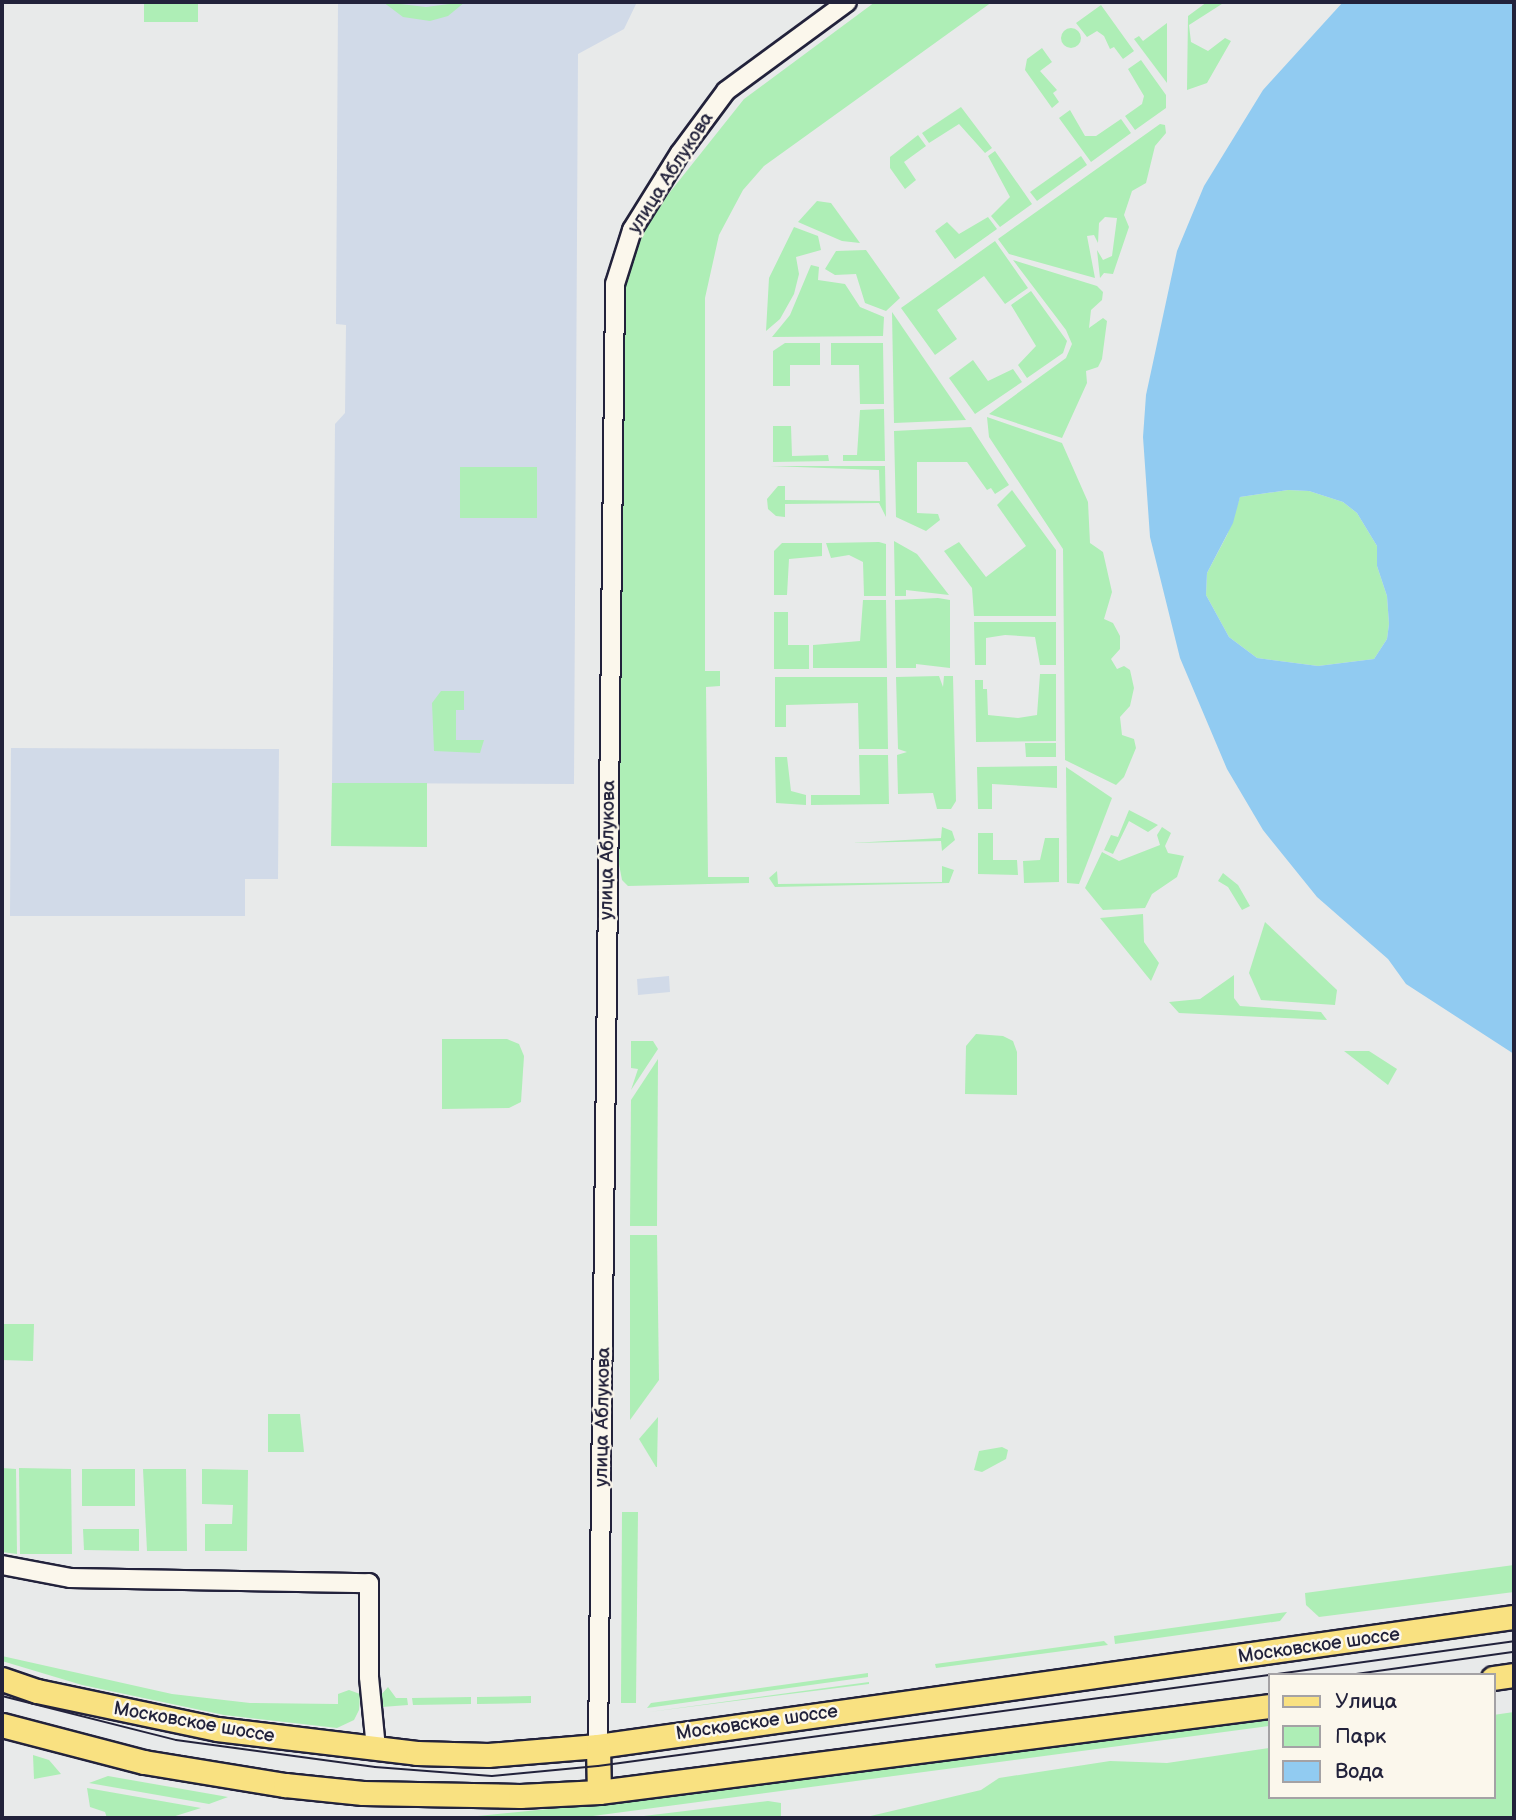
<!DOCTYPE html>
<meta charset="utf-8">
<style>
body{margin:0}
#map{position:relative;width:1516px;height:1820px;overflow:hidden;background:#e8eaea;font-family:"Balsamiq Sans",sans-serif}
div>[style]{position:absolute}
.built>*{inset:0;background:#d1dae8}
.green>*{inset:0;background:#aeeeb6}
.round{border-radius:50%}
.water>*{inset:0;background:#91cbf1}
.roads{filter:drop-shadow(2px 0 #22223b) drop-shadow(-2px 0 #22223b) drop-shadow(0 2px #22223b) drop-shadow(0 -2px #22223b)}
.minor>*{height:18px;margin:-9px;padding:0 9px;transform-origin:9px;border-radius:9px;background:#fbf7ec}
.major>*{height:23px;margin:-11.5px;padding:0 11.5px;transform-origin:11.5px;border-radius:11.5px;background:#f9e181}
.tram>*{height:2px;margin:-1px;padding:0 1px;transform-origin:1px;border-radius:1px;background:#22223b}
span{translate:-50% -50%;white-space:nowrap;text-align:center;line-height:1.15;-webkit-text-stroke:5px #fbf7ec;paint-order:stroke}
.street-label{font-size:19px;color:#22223b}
.frame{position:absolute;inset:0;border:4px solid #22223b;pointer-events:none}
.legend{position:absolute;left:1268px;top:1673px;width:228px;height:126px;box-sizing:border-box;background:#fbf7ec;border:2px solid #a4a2a5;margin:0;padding:9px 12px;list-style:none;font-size:21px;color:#22223b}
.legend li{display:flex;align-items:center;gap:14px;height:35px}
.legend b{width:35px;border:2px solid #a4a2a5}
</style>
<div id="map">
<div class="built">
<div style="clip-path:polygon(338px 2px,637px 2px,624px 29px,578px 54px,574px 784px,332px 783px,335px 424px,345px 413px,346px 325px,336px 324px)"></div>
<div style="clip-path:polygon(11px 748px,279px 749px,278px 879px,245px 879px,245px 916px,10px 916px)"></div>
<div style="clip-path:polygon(669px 976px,670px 992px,638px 995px,637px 979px)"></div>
</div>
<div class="green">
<div style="clip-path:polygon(144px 2px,198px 2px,198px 22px,144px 22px)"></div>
<div style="clip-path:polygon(383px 2px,426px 7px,465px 2px,448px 16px,430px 21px,403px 17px)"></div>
<div style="clip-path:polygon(875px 2px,992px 2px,764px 166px,743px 190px,719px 235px,705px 298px,705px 671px,720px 671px,720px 686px,706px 687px,708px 877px,749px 877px,749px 883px,628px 886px,622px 880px,618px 859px,616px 759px,621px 313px,626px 273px,643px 226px,744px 99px)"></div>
<div style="clip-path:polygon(1207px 2px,1225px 2px,1189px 25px,1191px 42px,1208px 51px,1225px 38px,1231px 41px,1207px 83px,1187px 90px,1188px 16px)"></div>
<div style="clip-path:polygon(1101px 5px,1134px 51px,1123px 59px,1114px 47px,1110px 49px,1104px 36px,1097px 31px,1087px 37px,1076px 23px)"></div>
<div style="clip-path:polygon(1167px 23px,1167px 83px,1134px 39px,1139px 36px,1143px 41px)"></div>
<div class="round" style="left:1061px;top:28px;width:20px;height:20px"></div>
<div style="clip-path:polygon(1042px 48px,1052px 62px,1040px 71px,1057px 90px,1053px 93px,1059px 102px,1052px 108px,1025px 70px,1027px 59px)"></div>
<div style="clip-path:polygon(1141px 60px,1166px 95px,1166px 108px,1135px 130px,1125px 116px,1142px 104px,1144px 96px,1128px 69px)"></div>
<div style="clip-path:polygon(961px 107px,992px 148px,985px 153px,959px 124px,929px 143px,922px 133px)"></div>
<div style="clip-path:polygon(1070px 110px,1085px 136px,1096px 136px,1121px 119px,1131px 133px,1091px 162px,1059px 118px)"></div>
<div style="clip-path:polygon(1160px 124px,1165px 125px,1166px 133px,1155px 146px,1146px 183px,1132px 191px,1124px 215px,1129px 227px,1113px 274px,1104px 273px,1100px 278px,1097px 250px,1103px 260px,1112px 256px,1117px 218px,1105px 217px,1099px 223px,1098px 243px,1094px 235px,1087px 236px,1095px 278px,1009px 254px,998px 239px)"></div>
<div style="clip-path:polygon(918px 135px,926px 146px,904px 162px,916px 180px,905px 189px,890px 168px,890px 157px)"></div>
<div style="clip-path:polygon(995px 151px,1032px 204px,1000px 227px,991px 216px,1010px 197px,988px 156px)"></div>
<div style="clip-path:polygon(1081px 156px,1087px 165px,1037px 201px,1030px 192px)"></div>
<div style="clip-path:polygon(817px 201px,831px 203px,860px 243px,842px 241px,798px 222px)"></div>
<div style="clip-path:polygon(988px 217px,997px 229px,955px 259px,935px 231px,947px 222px,959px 234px)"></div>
<div style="clip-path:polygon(794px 227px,818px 236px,821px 250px,796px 257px,799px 274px,794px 294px,780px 319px,766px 331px,769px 278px)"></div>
<div style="clip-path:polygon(995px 241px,1028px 288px,1005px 304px,984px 276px,937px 310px,957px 339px,935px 355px,901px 308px)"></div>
<div style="clip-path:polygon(866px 250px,900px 298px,886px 311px,865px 303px,856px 274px,835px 275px,825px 269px,836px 251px)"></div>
<div style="clip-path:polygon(1013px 260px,1097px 286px,1103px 292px,1102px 300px,1091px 310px,1089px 328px,1103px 318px,1107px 321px,1102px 359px,1098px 367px,1086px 371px,1087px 383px,1062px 438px,989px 414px,1066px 358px,1072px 344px,1066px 330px)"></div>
<div style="clip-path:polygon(811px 265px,819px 267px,818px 280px,845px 284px,860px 307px,884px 317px,883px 336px,772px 337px,790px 315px)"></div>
<div style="clip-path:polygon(1031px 291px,1067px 341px,1063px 353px,1027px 378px,1018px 365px,1036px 346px,1011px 305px)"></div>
<div style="clip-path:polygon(892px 312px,966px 420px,894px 423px)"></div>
<div style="clip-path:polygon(785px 343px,820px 343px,820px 365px,790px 365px,790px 386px,773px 386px,773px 351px)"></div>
<div style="clip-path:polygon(831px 343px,883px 343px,884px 404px,860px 404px,859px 365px,831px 365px)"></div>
<div style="clip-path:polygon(973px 360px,988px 381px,1013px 369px,1022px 382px,975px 414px,949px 378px)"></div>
<div style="clip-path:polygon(884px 409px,885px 461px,843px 461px,843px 455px,857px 455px,860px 410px)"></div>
<div style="clip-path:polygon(987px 417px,1062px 443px,1088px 502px,1090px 543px,1103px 552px,1112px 592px,1104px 619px,1113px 623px,1120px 636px,1120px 649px,1111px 659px,1117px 669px,1124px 666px,1130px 670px,1134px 688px,1130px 706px,1120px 717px,1122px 735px,1134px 739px,1136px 748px,1124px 777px,1116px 785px,1065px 760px,1063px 549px,989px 437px)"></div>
<div style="clip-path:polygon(773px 426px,791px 426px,792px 456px,828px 455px,829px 461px,773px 462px)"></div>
<div style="clip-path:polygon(971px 427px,1009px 485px,995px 494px,991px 488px,987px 490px,967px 462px,917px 462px,917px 513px,938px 514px,940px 520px,926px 531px,896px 517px,894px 431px)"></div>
<div style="clip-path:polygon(770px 466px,885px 466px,886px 517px,879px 503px,785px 504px,785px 517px,776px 516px,768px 509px,767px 499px,778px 486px,785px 486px,785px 500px,880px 501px,879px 470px)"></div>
<div style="clip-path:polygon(460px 467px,537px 467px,537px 518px,460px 518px)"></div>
<div style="clip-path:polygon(1012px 490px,1056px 550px,1056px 616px,974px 616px,972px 588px,944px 551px,959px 542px,986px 577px,1026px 546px,997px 505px)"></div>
<div style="clip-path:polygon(1288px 490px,1309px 491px,1343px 502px,1357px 513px,1377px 546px,1377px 566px,1387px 596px,1389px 624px,1387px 639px,1374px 659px,1318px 666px,1257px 658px,1229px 637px,1206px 595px,1207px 573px,1227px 535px,1240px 497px)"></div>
<div style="clip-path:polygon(894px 541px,917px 554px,949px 595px,906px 590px,906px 596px,895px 596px)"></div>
<div style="clip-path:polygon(879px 542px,886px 544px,886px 596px,864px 596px,863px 562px,849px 555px,831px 558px,826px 543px)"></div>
<div style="clip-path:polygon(782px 543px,822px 543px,822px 556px,789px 559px,787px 595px,774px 595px,774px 551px)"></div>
<div style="clip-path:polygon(938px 598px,950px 600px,950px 668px,916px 664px,916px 668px,896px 668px,895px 600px)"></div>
<div style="clip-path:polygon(863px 600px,886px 600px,887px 668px,813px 668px,813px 645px,860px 641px)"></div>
<div style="clip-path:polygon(774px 612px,788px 612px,788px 645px,809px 645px,809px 669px,774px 669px)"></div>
<div style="clip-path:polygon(974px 622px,1056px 622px,1056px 665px,1040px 665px,1035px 637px,1005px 635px,986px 638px,986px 665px,975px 665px)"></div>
<div style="clip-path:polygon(1040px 674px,1056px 674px,1056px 741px,976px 742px,975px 680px,983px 680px,983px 689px,987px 689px,988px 715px,1018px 718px,1037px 715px)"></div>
<div style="clip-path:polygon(939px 676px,943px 687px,944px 676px,953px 676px,956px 801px,951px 809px,937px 809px,933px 793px,898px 794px,897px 755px,907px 752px,898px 749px,896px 677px)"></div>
<div style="clip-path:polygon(775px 677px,887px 677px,888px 749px,859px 749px,858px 703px,786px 705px,786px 727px,775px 727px)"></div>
<div style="clip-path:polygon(441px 691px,464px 691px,464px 710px,456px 710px,456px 740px,484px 740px,480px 753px,434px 751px,432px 703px)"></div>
<div style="clip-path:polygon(1025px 743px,1056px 743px,1056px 757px,1026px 757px)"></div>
<div style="clip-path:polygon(859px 755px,888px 755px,889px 804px,811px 805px,811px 795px,860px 795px)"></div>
<div style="clip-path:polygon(775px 757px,787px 757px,791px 791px,806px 795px,806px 805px,776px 803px)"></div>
<div style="clip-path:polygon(1057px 766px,1057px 788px,992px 784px,992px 809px,978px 809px,977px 767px)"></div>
<div style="clip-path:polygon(1066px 767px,1112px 798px,1079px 884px,1067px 883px)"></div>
<div style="clip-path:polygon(332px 783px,427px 783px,427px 847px,331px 846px)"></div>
<div style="clip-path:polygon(1129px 810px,1158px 825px,1148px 832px,1129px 821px,1113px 854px,1104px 850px,1111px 835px,1118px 837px)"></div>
<div style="clip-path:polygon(942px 827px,952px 831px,955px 840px,942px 851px,941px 841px,852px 843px,941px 838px)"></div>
<div style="clip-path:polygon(1162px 827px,1171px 833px,1165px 846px,1168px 853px,1184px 856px,1177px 877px,1152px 894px,1145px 908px,1103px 910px,1085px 888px,1102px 852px,1119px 861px,1160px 845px,1157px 835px)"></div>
<div style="clip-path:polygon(978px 833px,993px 833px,993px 860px,1017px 860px,1018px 875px,978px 874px)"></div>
<div style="clip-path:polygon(1045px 838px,1059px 838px,1059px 882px,1024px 883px,1023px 861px,1040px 860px)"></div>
<div style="clip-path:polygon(942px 866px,954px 870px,949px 883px,775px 887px,769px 878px,777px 871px,778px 884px,942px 882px)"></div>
<div style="clip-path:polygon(1223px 873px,1238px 885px,1250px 906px,1242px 910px,1228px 887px,1218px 881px)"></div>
<div style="clip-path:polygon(1143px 914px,1144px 942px,1159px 963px,1151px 981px,1100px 918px)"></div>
<div style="clip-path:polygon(1265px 922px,1337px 990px,1335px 1005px,1261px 1000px,1249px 973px)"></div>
<div style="clip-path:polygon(1234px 975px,1234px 998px,1240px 1006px,1321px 1012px,1327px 1020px,1179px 1013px,1169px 1002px,1200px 999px)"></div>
<div style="clip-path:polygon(976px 1034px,1003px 1036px,1013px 1041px,1017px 1052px,1017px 1095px,965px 1094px,966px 1046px)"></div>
<div style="clip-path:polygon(442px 1039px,507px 1039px,519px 1044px,524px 1056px,521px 1102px,509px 1108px,442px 1109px)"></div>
<div style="clip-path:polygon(631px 1041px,653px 1041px,658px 1049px,631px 1090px,638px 1069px,631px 1068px)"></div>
<div style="clip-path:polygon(1344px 1051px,1369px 1051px,1397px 1069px,1388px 1085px)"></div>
<div style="clip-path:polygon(658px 1059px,657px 1226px,630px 1226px,631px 1100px)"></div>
<div style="clip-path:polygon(630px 1235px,657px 1235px,659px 1380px,630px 1420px)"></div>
<div style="clip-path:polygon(2px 1324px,34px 1324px,33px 1361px,2px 1360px)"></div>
<div style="clip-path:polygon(268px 1414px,300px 1414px,304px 1452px,268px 1452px)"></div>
<div style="clip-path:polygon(658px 1417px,657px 1467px,656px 1467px,639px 1439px)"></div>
<div style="clip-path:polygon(1002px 1447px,1008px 1450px,1006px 1459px,982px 1472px,974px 1470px,979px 1451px)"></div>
<div style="clip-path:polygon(2px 1468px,16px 1469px,17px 1554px,2px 1552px)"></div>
<div style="clip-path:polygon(19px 1468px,71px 1469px,72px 1554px,20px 1554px)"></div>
<div style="clip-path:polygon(82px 1469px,135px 1469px,135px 1506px,82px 1506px)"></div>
<div style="clip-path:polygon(143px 1469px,186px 1469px,187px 1551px,147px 1551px)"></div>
<div style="clip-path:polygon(202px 1469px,248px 1470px,247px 1551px,205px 1551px,205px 1524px,232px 1524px,233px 1505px,202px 1504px)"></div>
<div style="clip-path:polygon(622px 1512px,638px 1512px,636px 1703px,621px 1703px)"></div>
<div style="clip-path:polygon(83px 1529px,139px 1529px,139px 1551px,84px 1550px)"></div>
<div style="clip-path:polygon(1514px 1565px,1514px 1592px,1319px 1617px,1306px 1605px,1305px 1593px)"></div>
<div style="clip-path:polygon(1287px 1612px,1280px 1621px,1115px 1644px,1114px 1636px)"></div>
<div style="clip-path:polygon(1104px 1641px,1108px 1645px,936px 1668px,935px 1664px)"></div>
<div style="clip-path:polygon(2px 1656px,172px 1694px,250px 1703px,338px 1704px,338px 1694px,349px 1690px,360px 1694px,359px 1710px,354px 1720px,337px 1728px,224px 1715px,82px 1685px,2px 1661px)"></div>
<div style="clip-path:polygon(868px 1673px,868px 1677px,647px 1708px,651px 1703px)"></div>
<div style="clip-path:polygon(869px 1682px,869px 1684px,649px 1712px)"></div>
<div style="clip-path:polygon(388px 1687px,396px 1698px,407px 1698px,408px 1705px,382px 1707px,380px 1696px)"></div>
<div style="clip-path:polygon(531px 1696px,531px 1703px,477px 1704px,477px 1697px)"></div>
<div style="clip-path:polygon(471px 1697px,471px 1704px,413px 1705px,412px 1698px)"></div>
<div style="clip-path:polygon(1514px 1712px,1514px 1818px,862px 1818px,981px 1790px,999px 1778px,1110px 1761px,1167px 1763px,1269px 1748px,1269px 1797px,1493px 1797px,1493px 1715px)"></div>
<div style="clip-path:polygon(1269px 1716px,1269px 1726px,578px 1818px,458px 1818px,609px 1803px)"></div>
<div style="clip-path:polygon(33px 1755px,49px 1760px,61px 1774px,34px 1779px)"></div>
<div style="clip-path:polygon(108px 1776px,228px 1797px,209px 1804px,89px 1783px)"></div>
<div style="clip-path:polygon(87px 1788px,201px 1808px,169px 1818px,107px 1818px,105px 1812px,90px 1807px)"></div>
<div style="clip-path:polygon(768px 1801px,781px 1803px,781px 1818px,627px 1818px)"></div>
</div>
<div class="water">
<div style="clip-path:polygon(evenodd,1343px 2px,1514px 2px,1514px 1054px,1406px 984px,1388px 959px,1317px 897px,1263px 830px,1227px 769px,1180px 658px,1150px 537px,1143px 437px,1146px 395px,1177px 251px,1204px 186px,1263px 90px,1343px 2px,1288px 490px,1309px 491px,1343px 502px,1357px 513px,1377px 546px,1377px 566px,1387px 596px,1389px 624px,1387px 639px,1374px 659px,1318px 666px,1257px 658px,1229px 637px,1206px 595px,1207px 573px,1233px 523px,1240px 497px,1288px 490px)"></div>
</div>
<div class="roads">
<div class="minor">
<div style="left:2px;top:1565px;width:69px;rotate:10.8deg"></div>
<div style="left:70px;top:1578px;width:299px;rotate:1deg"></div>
<div style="left:369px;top:1583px;width:94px;rotate:90deg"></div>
<div style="left:369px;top:1677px;width:71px;rotate:84.4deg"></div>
<div style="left:598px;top:1746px;width:1462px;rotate:-89.33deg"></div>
<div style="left:615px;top:284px;width:57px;rotate:-72.5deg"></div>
<div style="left:632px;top:230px;width:91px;rotate:-58.1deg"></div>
<div style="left:680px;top:153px;width:77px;rotate:-53.4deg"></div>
<div style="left:726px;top:91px;width:150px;rotate:-36.3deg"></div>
</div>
<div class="major">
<div style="left:1493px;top:1678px;width:21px;rotate:-8deg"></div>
<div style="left:2px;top:1679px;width:37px;rotate:19deg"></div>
<div style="left:37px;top:1691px;width:184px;rotate:11.9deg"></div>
<div style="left:217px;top:1729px;width:201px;rotate:6.8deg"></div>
<div style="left:417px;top:1753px;width:71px;rotate:1.6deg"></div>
<div style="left:488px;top:1755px;width:110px;rotate:-4.7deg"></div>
<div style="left:598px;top:1746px;width:925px;rotate:-8.02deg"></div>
<div style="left:2px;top:1725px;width:147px;rotate:14.6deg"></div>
<div style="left:144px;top:1762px;width:143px;rotate:9.3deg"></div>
<div style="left:285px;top:1785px;width:78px;rotate:5.9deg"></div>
<div style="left:363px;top:1793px;width:157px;rotate:1.1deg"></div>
<div style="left:520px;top:1796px;width:79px;rotate:-2.9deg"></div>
<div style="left:599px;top:1792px;width:675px;rotate:-7.31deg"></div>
<div style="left:598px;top:1746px;width:46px;rotate:88.8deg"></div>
</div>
</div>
<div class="tram">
<div style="left:1270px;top:1675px;width:246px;rotate:-7.9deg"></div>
<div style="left:1349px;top:1675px;width:165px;rotate:-8deg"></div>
<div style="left:2px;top:1696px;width:179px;rotate:14.2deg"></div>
<div style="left:176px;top:1740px;width:201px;rotate:7.7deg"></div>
<div style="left:375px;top:1767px;width:117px;rotate:4.4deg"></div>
<div style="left:492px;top:1776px;width:106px;rotate:-5.4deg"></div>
<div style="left:598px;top:1766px;width:677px;rotate:-7.72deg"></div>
</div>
<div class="street-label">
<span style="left:671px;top:173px;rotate:-57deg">улица Аблукова</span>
<span style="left:608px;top:850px;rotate:-89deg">улица Аблукова</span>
<span style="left:603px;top:1417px;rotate:-89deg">улица Аблукова</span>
<span style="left:1319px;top:1646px;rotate:-8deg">Московское шоссе</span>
<span style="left:194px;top:1723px;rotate:10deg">Московское шоссе</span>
<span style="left:757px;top:1723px;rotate:-8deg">Московское шоссе</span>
</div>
<div class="frame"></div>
<ul class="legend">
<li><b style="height:9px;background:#f9e181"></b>Улица</li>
<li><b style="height:19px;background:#aeeeb6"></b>Парк</li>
<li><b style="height:19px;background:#91cbf1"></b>Вода</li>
</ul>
</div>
